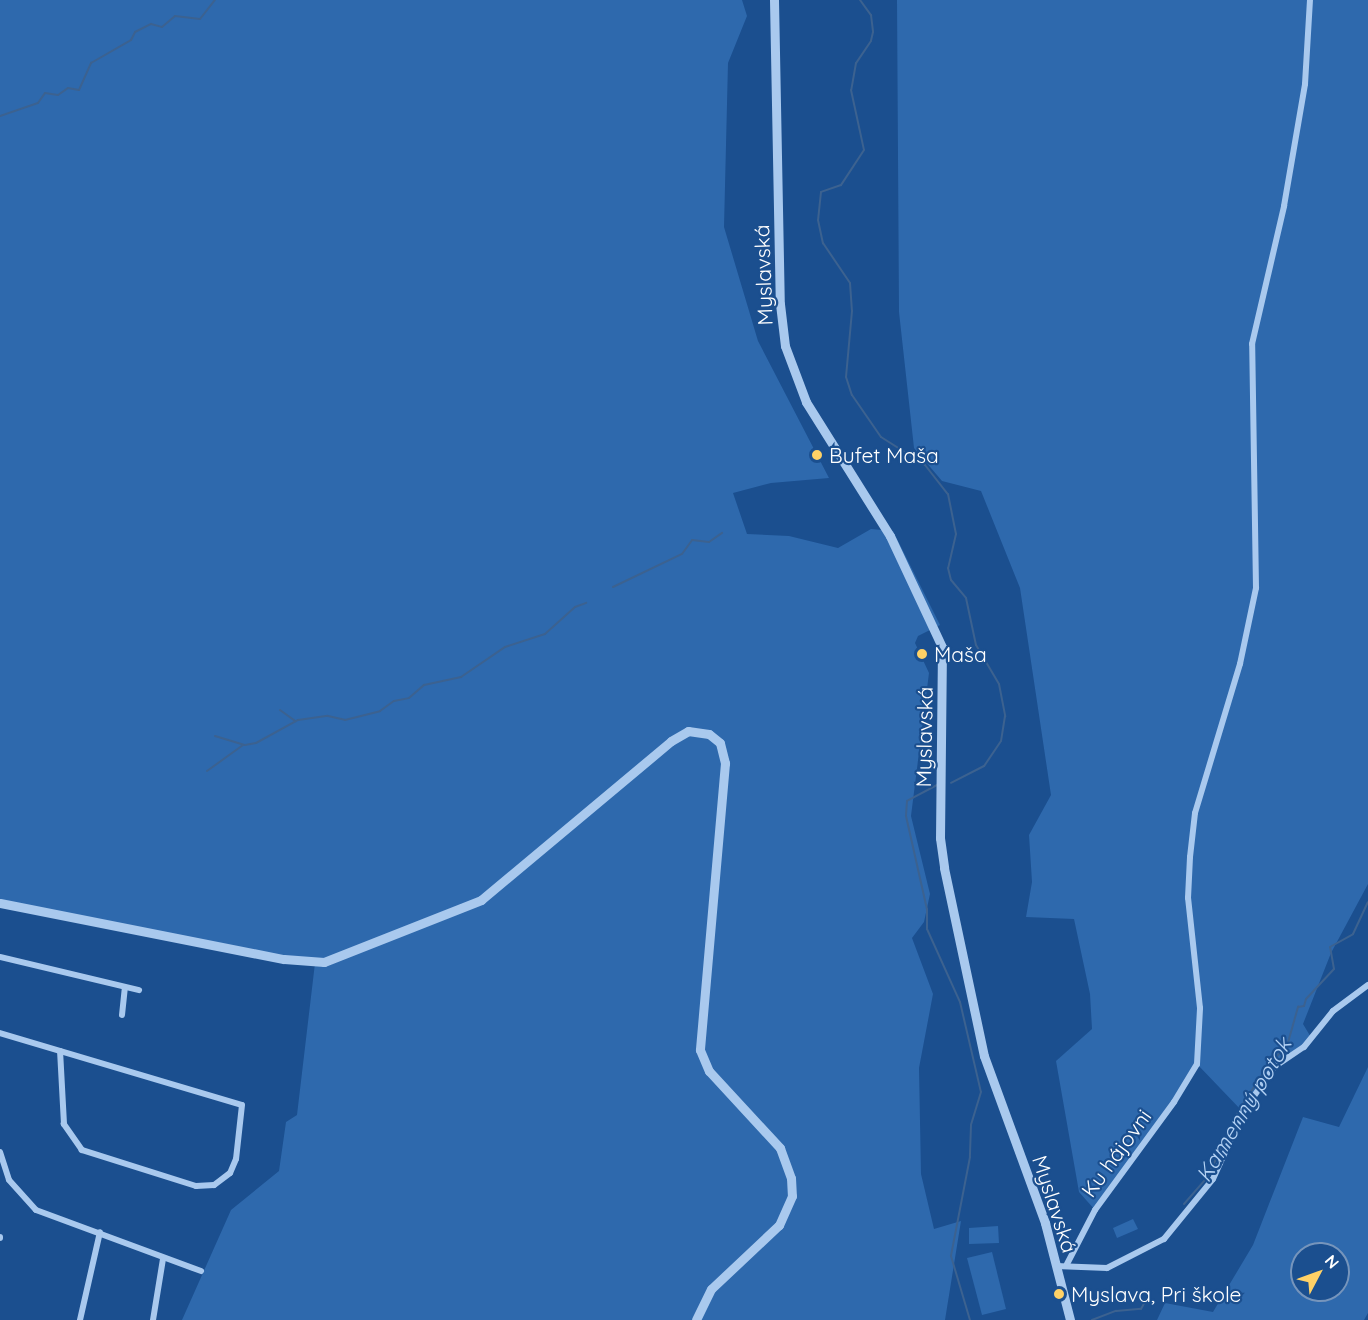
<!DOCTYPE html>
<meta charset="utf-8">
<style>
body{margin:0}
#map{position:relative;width:1368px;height:1320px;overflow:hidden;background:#1b4f8f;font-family:Quicksand,sans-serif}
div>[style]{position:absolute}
.green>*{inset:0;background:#2e69ad}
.stream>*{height:2px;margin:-1px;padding:0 1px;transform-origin:1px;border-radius:1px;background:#3c6290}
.minor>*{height:6px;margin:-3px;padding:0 3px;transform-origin:3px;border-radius:3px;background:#a9c9ee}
.tertiary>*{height:9px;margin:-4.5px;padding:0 4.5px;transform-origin:4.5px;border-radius:4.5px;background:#a9c9ee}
.dots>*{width:16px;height:16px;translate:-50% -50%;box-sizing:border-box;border:3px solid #1b4f8f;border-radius:50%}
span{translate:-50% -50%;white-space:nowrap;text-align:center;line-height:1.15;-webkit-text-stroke:4.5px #1b4f8f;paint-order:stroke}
.street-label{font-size:21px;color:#fff}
.poi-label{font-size:21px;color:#fff}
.left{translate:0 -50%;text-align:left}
.water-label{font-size:22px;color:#b5d3f5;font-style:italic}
.north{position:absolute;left:1290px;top:1242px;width:60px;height:60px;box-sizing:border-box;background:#1b4f8f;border:2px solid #7695bc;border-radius:50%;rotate:49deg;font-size:16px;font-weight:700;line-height:24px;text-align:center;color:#fff}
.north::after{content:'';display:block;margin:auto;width:21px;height:27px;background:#ffd166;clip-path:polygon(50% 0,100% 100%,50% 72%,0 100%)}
</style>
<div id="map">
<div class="green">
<div style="clip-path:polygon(0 0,742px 0,747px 16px,728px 63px,724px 227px,758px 341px,829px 478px,771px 483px,733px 493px,747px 534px,789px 536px,838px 548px,871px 529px,893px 531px,940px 625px,918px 636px,915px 643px,929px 673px,911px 816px,930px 894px,924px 922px,912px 938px,933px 994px,919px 1068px,921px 1174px,934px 1229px,961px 1221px,945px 1320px,182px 1320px,231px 1210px,279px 1171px,286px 1122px,297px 1115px,315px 963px,0 902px)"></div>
<div style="clip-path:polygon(897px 0,1368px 0,1368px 884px,1331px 953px,1303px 1024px,1312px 1039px,1277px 1064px,1243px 1112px,1197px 1064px,1095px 1210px,1079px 1192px,1056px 1061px,1092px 1029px,1090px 994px,1074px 919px,1026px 917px,1032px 882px,1029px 835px,1051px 795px,1020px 588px,981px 491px,942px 481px,914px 448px,899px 312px)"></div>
<div style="clip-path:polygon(evenodd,1368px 1067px,1368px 1313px,1364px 1320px,1157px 1320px,1165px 1303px,1213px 1312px,1253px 1245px,1303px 1117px,1339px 1127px,1368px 1067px,1302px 1254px,1338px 1254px,1338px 1290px,1302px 1290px,1302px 1254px)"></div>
<div style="clip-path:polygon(1133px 1219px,1138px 1229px,1117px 1238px,1113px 1228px)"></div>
<div style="clip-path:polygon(998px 1226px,999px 1243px,969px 1244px,969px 1228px)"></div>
<div style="clip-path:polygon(992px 1252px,1006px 1309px,982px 1315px,967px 1258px)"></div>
</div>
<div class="stream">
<div style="left:860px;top:0;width:19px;rotate:54deg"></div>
<div style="left:871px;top:15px;width:17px;rotate:83deg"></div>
<div style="left:873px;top:32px;width:9px;rotate:103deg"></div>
<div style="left:871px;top:41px;width:27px;rotate:124deg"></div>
<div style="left:856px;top:63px;width:27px;rotate:100deg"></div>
<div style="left:851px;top:90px;width:61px;rotate:77.8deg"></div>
<div style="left:864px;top:150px;width:42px;rotate:123.3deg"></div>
<div style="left:841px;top:185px;width:21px;rotate:161deg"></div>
<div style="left:821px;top:192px;width:28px;rotate:96deg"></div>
<div style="left:818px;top:220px;width:24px;rotate:78deg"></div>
<div style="left:823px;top:243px;width:48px;rotate:56deg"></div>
<div style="left:850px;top:283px;width:28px;rotate:86deg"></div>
<div style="left:852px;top:311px;width:66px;rotate:95.2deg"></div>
<div style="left:846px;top:377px;width:19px;rotate:72deg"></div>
<div style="left:852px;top:395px;width:51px;rotate:55.4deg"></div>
<div style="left:881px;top:437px;width:52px;rotate:32.5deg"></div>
<div style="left:925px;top:465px;width:37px;rotate:52deg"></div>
<div style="left:948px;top:494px;width:41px;rotate:78.7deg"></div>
<div style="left:956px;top:534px;width:35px;rotate:103deg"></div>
<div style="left:948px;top:568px;width:12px;rotate:76deg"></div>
<div style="left:951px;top:580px;width:23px;rotate:50deg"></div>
<div style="left:966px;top:598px;width:48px;rotate:78deg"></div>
<div style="left:976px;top:645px;width:45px;rotate:59.5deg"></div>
<div style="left:999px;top:684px;width:33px;rotate:79deg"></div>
<div style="left:1005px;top:716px;width:25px;rotate:99deg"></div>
<div style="left:1001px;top:741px;width:30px;rotate:124deg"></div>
<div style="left:984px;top:766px;width:37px;rotate:153deg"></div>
<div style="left:0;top:116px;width:40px;rotate:-18.9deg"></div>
<div style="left:38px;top:103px;width:12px;rotate:-55deg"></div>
<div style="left:45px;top:93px;width:13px;rotate:9deg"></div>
<div style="left:58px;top:95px;width:12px;rotate:-35deg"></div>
<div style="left:68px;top:88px;width:11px;rotate:10deg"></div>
<div style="left:79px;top:90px;width:30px;rotate:-66deg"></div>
<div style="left:91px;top:63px;width:46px;rotate:-29.9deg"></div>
<div style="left:131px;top:40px;width:9px;rotate:-63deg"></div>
<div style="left:135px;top:32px;width:18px;rotate:-27deg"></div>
<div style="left:151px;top:24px;width:11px;rotate:15deg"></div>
<div style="left:162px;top:27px;width:17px;rotate:-40deg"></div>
<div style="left:175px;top:16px;width:25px;rotate:7deg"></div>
<div style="left:200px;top:19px;width:24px;rotate:-52deg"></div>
<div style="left:613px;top:587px;width:76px;rotate:-25.6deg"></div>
<div style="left:682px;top:554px;width:17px;rotate:-54deg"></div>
<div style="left:692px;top:540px;width:17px;rotate:7deg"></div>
<div style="left:709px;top:542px;width:16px;rotate:-35deg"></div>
<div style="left:280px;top:710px;width:19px;rotate:36deg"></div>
<div style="left:215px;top:736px;width:31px;rotate:17deg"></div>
<div style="left:245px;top:745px;width:11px;rotate:-10deg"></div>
<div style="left:256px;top:743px;width:48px;rotate:-28.7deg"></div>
<div style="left:298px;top:720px;width:30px;rotate:-8deg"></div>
<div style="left:328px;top:716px;width:17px;rotate:13deg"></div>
<div style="left:345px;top:720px;width:36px;rotate:-14deg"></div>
<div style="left:380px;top:711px;width:17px;rotate:-36deg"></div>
<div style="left:394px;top:701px;width:15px;rotate:-11deg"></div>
<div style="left:409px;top:698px;width:20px;rotate:-41deg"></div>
<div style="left:424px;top:685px;width:38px;rotate:-12deg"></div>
<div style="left:461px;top:677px;width:53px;rotate:-34.3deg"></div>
<div style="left:505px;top:647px;width:42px;rotate:-18deg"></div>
<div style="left:545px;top:634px;width:40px;rotate:-42deg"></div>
<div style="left:575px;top:607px;width:12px;rotate:-20deg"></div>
<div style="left:207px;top:771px;width:44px;rotate:-35.8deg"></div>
<div style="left:937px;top:785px;width:34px;rotate:152deg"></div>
<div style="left:907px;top:801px;width:15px;rotate:94deg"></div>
<div style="left:906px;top:816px;width:95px;rotate:77.3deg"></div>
<div style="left:927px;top:909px;width:20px;rotate:90deg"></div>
<div style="left:927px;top:929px;width:80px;rotate:65.7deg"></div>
<div style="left:960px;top:1002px;width:92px;rotate:76.9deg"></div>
<div style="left:981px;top:1092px;width:34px;rotate:107deg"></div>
<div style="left:971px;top:1125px;width:32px;rotate:92deg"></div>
<div style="left:970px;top:1157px;width:101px;rotate:100.9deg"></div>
<div style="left:951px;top:1256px;width:67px;rotate:73.5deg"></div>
<div style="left:1184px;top:1204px;width:37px;rotate:-49deg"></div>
<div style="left:1208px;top:1176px;width:73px;rotate:-64.8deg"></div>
<div style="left:1239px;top:1110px;width:55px;rotate:-56.9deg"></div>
<div style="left:1269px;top:1064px;width:25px;rotate:-45deg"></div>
<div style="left:1287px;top:1046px;width:41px;rotate:-74.2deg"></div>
<div style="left:1298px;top:1007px;width:6px;rotate:-9deg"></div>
<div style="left:1304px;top:1006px;width:7px;rotate:-74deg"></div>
<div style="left:1306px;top:999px;width:41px;rotate:-47deg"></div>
<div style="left:1334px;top:969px;width:22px;rotate:-100deg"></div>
<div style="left:1330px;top:947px;width:26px;rotate:-29deg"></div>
<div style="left:1353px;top:934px;width:35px;rotate:-65deg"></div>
<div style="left:1092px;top:1320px;width:26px;rotate:-21deg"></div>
<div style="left:1116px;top:1311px;width:25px;rotate:-5deg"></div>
<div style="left:1141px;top:1309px;width:10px;rotate:-61deg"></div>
</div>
<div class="minor">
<div style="left:0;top:957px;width:143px;rotate:13.4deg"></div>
<div style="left:122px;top:1015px;width:27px;rotate:-84deg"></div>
<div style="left:0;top:1033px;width:252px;rotate:16.6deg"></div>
<div style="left:242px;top:1105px;width:54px;rotate:96.3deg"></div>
<div style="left:236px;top:1159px;width:15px;rotate:113deg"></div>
<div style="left:230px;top:1173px;width:20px;rotate:143deg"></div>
<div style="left:214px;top:1185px;width:18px;rotate:177deg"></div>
<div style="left:196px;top:1186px;width:120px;rotate:-162.5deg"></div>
<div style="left:82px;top:1150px;width:32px;rotate:-125deg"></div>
<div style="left:64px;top:1124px;width:73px;rotate:-93.1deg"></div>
<div style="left:0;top:1152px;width:29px;rotate:72deg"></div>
<div style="left:9px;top:1180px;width:40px;rotate:48deg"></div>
<div style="left:36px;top:1210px;width:176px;rotate:20.3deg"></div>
<div style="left:0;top:1238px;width:1px;rotate:-90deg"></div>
<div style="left:1067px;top:1264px;width:61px;rotate:-62.6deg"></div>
<div style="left:1095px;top:1210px;width:134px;rotate:-53.8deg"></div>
<div style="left:1174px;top:1102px;width:44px;rotate:-58.8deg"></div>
<div style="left:1197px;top:1064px;width:56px;rotate:-86.9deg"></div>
<div style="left:1200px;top:1008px;width:111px;rotate:-96.2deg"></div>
<div style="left:1188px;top:898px;width:41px;rotate:-87.2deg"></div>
<div style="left:1190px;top:857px;width:44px;rotate:-83.5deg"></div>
<div style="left:1195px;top:813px;width:156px;rotate:-73.2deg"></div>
<div style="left:1240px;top:664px;width:78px;rotate:-78.1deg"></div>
<div style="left:1256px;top:588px;width:244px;rotate:-90.9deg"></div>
<div style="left:1252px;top:344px;width:142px;rotate:-76.9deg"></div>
<div style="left:1284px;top:206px;width:124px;rotate:-80.2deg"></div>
<div style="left:1305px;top:84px;width:84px;rotate:-86.6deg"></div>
<div style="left:1056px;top:1266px;width:51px;rotate:2.2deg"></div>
<div style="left:1107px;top:1268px;width:64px;rotate:-27deg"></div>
<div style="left:1164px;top:1239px;width:77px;rotate:-50.8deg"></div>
<div style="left:1213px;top:1179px;width:73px;rotate:-65.9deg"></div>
<div style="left:1243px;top:1112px;width:55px;rotate:-55.4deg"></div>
<div style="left:1274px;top:1067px;width:36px;rotate:-34deg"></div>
<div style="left:1304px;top:1047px;width:46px;rotate:-51.1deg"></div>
<div style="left:1333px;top:1011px;width:44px;rotate:-36.6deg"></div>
<div style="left:80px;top:1320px;width:90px;rotate:-77.2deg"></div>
<div style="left:153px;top:1320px;width:62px;rotate:-80.7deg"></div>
</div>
<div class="tertiary">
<div style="left:774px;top:0;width:304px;rotate:88.9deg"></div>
<div style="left:780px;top:304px;width:42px;rotate:83.2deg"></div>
<div style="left:785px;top:346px;width:60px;rotate:69.4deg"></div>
<div style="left:806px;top:402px;width:158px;rotate:57.9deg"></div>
<div style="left:890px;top:536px;width:123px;rotate:64.9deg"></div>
<div style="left:942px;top:647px;width:191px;rotate:90.6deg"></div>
<div style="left:940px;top:838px;width:30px;rotate:82deg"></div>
<div style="left:944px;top:868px;width:192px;rotate:78deg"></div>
<div style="left:984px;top:1056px;width:178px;rotate:69.9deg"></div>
<div style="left:1045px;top:1223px;width:100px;rotate:75.5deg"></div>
<div style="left:0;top:903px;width:289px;rotate:11.2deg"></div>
<div style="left:284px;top:959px;width:40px;rotate:4.3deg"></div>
<div style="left:324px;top:962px;width:169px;rotate:-21.5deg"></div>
<div style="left:481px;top:900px;width:248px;rotate:-39.9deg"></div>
<div style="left:671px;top:741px;width:20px;rotate:-30deg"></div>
<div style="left:688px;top:731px;width:21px;rotate:8deg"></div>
<div style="left:709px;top:734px;width:14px;rotate:39deg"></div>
<div style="left:720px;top:743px;width:21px;rotate:76deg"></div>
<div style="left:725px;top:763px;width:288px;rotate:95deg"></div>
<div style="left:700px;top:1050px;width:23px;rotate:67deg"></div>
<div style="left:709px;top:1071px;width:105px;rotate:47.3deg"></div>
<div style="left:780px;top:1148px;width:32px;rotate:70deg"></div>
<div style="left:791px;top:1178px;width:18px;rotate:87deg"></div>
<div style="left:792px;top:1196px;width:32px;rotate:114deg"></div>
<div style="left:779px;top:1225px;width:93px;rotate:136.7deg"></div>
<div style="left:711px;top:1289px;width:34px;rotate:116deg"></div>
</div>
<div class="dots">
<div style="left:817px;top:455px;background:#ffd166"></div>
<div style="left:922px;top:654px;background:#ffd166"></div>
<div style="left:1059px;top:1294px;background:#ffd166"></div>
</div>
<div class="street-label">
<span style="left:763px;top:275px;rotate:-92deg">Myslavská</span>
<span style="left:924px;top:737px;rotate:-89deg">Myslavská</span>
<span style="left:1116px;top:1153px;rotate:-54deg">Ku hájovni</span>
<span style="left:1055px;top:1204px;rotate:72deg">Myslavská</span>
</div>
<div class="poi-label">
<span class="left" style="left:829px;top:455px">Bufet Maša</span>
<span class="left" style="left:934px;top:654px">Maša</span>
<span class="left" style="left:1071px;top:1294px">Myslava, Pri škole</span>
</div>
<div class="water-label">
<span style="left:1244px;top:1110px;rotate:-59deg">Kamenný potok</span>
</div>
<div class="north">N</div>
</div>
